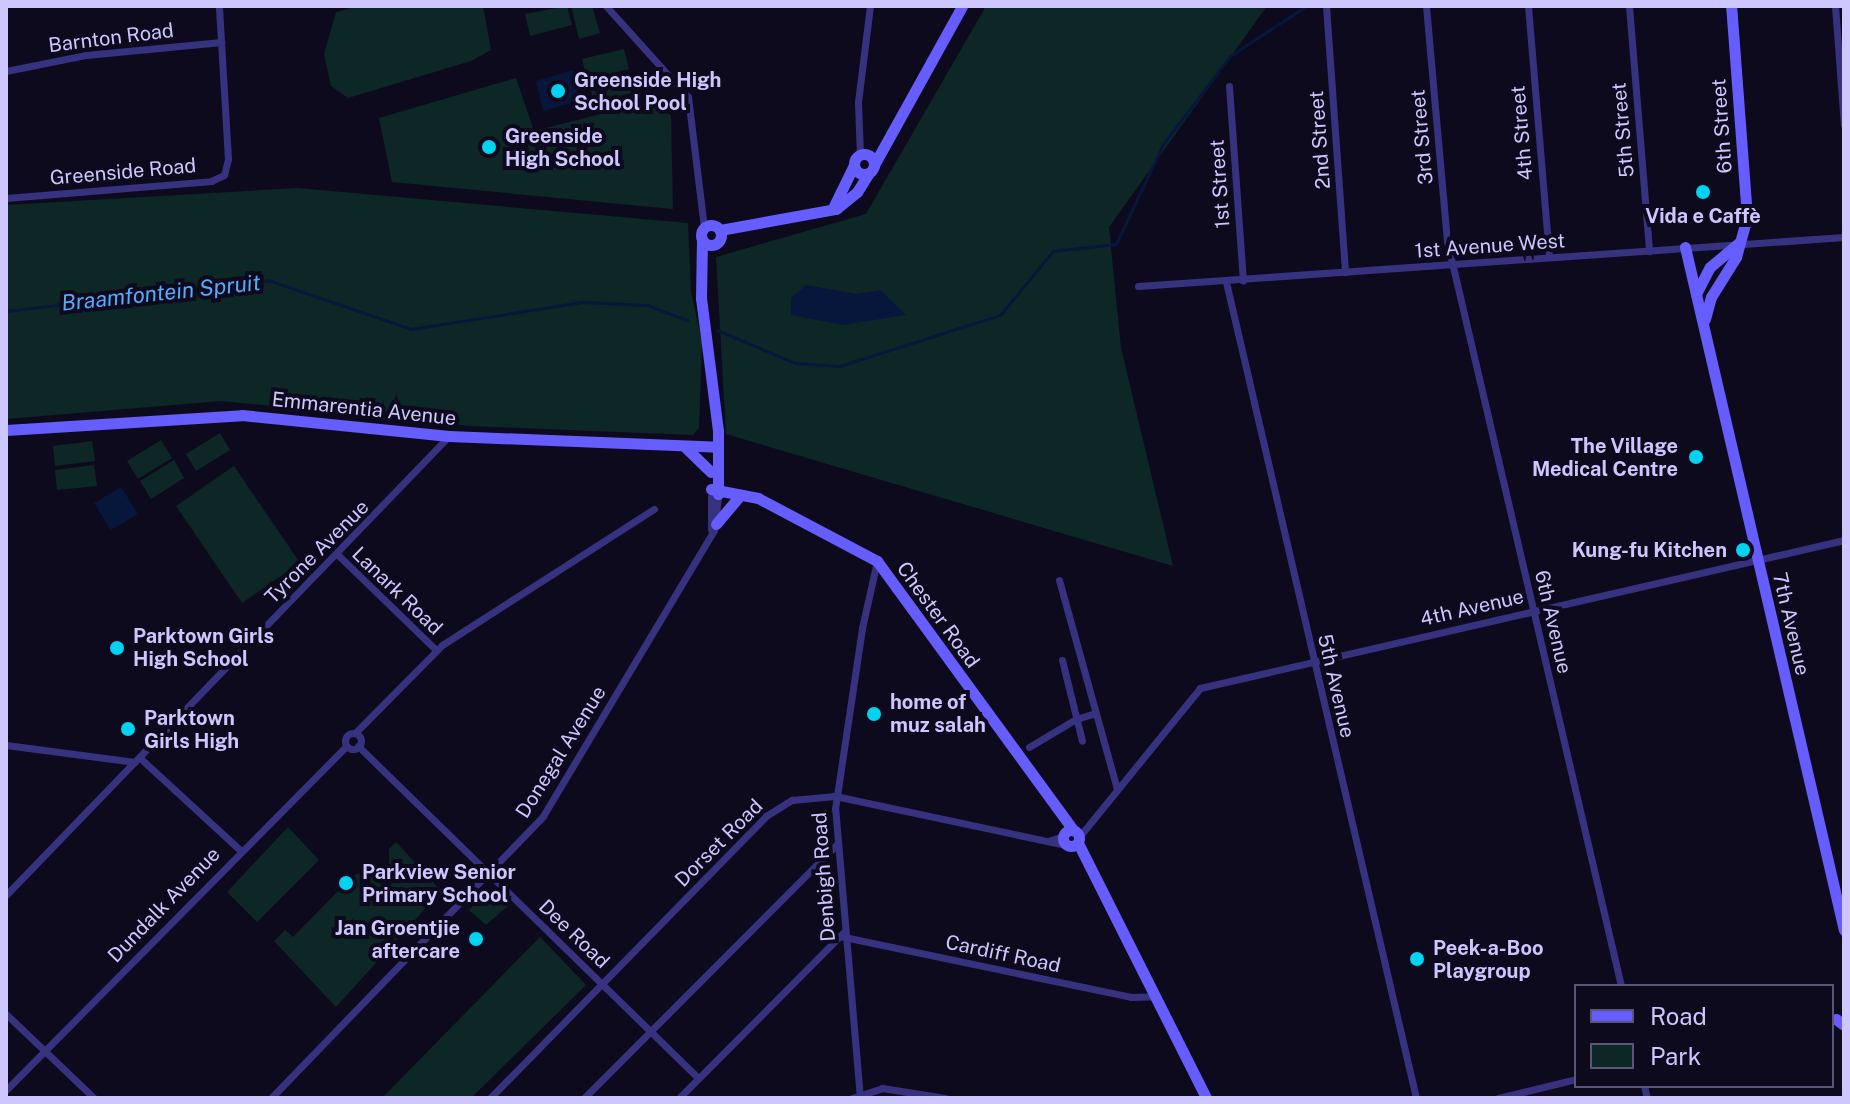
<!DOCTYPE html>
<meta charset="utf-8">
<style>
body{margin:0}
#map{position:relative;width:1850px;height:1104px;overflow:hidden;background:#0e0a1d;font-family:"Public Sans",sans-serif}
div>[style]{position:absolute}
.green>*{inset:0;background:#0d2727}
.water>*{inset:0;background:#06173b}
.stream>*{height:3px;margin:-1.5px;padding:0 1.5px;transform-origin:1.5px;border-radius:1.5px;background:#06173b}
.street>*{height:7px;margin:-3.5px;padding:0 3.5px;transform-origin:3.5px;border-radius:3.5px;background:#37327f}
.street>.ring{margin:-3.5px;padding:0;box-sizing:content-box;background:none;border:7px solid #37327f;border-radius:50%}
.secondary>*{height:11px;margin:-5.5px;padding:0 5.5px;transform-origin:5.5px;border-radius:5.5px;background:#665dff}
.secondary>.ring{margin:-5.5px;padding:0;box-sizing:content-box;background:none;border:11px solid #665dff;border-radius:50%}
.dots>*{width:22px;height:22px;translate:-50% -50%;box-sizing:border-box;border:4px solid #0e0a1d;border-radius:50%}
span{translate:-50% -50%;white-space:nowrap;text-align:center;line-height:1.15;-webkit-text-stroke:8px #0e0a1d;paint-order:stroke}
.street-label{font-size:20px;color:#cec6ff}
.poi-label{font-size:20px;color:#cec6ff;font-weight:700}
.left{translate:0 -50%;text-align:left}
.right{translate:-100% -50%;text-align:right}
.water-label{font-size:22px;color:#54abff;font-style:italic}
.frame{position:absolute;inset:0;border:8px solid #cec6ff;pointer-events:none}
.legend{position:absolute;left:1574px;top:984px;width:260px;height:104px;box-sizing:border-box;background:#0e0a1d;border:2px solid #5b5577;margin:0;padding:10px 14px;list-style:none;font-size:24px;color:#cec6ff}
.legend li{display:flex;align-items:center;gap:16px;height:40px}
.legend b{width:40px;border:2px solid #5b5577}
</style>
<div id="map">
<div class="green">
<div style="clip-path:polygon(358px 6px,483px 6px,491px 50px,471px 61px,348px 98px,331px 86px,324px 54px,336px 12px)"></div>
<div style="clip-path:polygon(567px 6px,572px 25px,530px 36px,525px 14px)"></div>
<div style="clip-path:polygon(571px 6px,592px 6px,600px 33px,579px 39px)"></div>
<div style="clip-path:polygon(986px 6px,1267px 6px,1109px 227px,1121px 348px,1173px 566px,726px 434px,716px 257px,866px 214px)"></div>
<div style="clip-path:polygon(624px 49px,629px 69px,587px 80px,582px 59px)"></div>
<div style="clip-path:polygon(630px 72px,635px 92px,594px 103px,589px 82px)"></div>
<div style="clip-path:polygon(516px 78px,534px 131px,644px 103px,671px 115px,673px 209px,392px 182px,379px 118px)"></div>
<div style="clip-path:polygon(297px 188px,688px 223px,691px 292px,702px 342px,699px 428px,693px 435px,470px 426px,221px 401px,6px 419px,6px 205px)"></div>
<div style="clip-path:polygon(220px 433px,230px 450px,196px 471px,186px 454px)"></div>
<div style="clip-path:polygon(161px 440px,172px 458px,138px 479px,127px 461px)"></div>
<div style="clip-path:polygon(92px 441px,95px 461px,55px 466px,53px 446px)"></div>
<div style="clip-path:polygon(174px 460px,184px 478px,151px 499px,140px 481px)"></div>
<div style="clip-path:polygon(94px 465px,97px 486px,57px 490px,55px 470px)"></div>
<div style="clip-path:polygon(234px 466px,300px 563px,242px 603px,176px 506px)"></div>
<div style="clip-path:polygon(288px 827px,319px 860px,257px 922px,227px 892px)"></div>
<div style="clip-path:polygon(396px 842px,441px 891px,336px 1007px,274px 941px,285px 930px,293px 937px,354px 875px,389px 866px,389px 849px)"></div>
<div style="clip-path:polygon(484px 894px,499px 896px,508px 906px,486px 925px,469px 910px)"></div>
<div style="clip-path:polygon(540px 937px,586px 985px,471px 1098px,382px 1098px)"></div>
</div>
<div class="water">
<div style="clip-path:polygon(573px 70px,580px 101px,543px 111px,536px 81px)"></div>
<div style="clip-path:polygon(806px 285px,857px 294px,880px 290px,906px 315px,843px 325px,791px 315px,791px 298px)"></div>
<div style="clip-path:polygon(121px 487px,138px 514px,111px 530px,94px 503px)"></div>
</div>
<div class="stream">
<div style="left:6px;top:311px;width:264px;rotate:-6.7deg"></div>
<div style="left:268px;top:280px;width:151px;rotate:18.9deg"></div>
<div style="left:411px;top:329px;width:173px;rotate:-9deg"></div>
<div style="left:582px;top:302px;width:65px;rotate:2.6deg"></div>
<div style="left:647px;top:305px;width:43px;rotate:20.6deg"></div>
<div style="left:717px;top:330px;width:85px;rotate:22.9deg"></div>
<div style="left:795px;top:363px;width:45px;rotate:3.8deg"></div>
<div style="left:840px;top:366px;width:168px;rotate:-17.7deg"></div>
<div style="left:1000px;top:315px;width:83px;rotate:-50.4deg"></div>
<div style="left:1053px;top:251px;width:63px;rotate:-6.3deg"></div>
<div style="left:1116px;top:244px;width:110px;rotate:-64.8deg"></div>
<div style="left:1163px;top:144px;width:111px;rotate:-52.7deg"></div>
<div style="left:1230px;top:56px;width:91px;rotate:-33.3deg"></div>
</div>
<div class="street">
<div style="left:606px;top:6px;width:122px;rotate:48deg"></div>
<div style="left:688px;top:97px;width:132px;rotate:83deg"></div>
<div style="left:1326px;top:6px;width:267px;rotate:85.9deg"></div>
<div style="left:1426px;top:6px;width:236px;rotate:84.9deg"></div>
<div style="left:1447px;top:241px;width:765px;rotate:76.85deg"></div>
<div style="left:1528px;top:6px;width:252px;rotate:85.2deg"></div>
<div style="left:1629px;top:6px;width:246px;rotate:85.3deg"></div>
<div style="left:1835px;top:6px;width:119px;rotate:85.7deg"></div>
<div style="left:6px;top:71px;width:82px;rotate:-11.3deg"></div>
<div style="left:86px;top:55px;width:136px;rotate:-5.5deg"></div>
<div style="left:1229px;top:86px;width:195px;rotate:85.9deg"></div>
<div style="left:860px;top:155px;width:53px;rotate:-92.2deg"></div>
<div style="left:858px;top:102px;width:97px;rotate:-82.9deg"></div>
<div style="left:6px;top:198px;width:206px;rotate:-4.7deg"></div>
<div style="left:211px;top:181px;width:14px;rotate:-25deg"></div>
<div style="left:224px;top:175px;width:16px;rotate:-76deg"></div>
<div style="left:228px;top:159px;width:153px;rotate:-93.4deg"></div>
<div style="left:1226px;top:282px;width:838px;rotate:76.89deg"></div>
<div style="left:1138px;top:286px;width:708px;rotate:-3.97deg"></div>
<div style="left:711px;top:529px;width:33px;rotate:-90deg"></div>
<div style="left:337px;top:554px;width:138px;rotate:44.1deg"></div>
<div style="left:1059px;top:580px;width:217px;rotate:74.5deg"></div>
<div style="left:1062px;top:660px;width:83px;rotate:76.1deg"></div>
<div class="ring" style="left:345px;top:733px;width:9px;height:9px"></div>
<div style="left:355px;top:733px;width:124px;rotate:-45.3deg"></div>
<div style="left:442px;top:645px;width:252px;rotate:-32.7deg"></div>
<div style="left:6px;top:745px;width:130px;rotate:7.5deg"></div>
<div style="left:358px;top:746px;width:475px;rotate:44.3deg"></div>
<div style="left:1029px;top:747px;width:55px;rotate:-30.8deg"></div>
<div style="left:1076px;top:719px;width:21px;rotate:-17deg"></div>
<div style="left:140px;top:758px;width:136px;rotate:42.6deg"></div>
<div style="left:1079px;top:837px;width:192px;rotate:-50.9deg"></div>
<div style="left:1200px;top:688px;width:661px;rotate:-12.94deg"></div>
<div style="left:1048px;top:841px;width:16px;rotate:-18deg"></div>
<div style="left:6px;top:895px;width:638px;rotate:-46.02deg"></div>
<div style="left:844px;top:937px;width:293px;rotate:11.8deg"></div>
<div style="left:1131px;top:997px;width:25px;rotate:-2deg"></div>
<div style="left:6px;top:1014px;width:122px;rotate:43.7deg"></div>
<div style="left:1644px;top:1086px;width:12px;rotate:76deg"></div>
<div style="left:6px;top:1090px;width:484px;rotate:-45.3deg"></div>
<div style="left:271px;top:1098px;width:392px;rotate:-46deg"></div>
<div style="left:543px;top:816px;width:333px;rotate:-59.1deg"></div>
<div style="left:714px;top:530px;width:33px;rotate:-83deg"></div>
<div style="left:490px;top:1098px;width:395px;rotate:-45.6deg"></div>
<div style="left:766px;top:816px;width:31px;rotate:-32deg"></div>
<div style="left:792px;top:800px;width:43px;rotate:-5.3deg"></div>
<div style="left:835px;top:796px;width:236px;rotate:12deg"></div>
<div style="left:584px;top:1098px;width:359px;rotate:-45.1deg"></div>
<div style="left:679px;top:1098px;width:234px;rotate:-45.2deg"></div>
<div style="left:852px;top:1098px;width:32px;rotate:-18deg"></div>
<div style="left:882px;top:1088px;width:64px;rotate:9deg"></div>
<div style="left:860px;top:1098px;width:290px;rotate:-94.9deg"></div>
<div style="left:835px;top:809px;width:183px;rotate:-81.5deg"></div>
<div style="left:862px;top:628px;width:69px;rotate:-77.4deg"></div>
<div style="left:1498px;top:1098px;width:80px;rotate:-13.7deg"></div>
</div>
<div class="secondary">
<div class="ring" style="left:854px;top:154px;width:9px;height:9px"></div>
<div style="left:874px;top:165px;width:182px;rotate:-61deg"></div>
<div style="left:834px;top:206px;width:46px;rotate:-64deg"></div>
<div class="ring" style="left:701px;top:225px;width:9px;height:9px"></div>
<div style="left:720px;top:230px;width:118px;rotate:-10.3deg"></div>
<div style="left:836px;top:209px;width:27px;rotate:-39deg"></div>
<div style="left:857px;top:192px;width:22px;rotate:-58deg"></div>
<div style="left:702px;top:240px;width:58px;rotate:91deg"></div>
<div style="left:701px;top:298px;width:134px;rotate:82.7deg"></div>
<div style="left:718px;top:431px;width:63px;rotate:90deg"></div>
<div style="left:1685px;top:247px;width:701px;rotate:76.9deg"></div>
<div style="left:1696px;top:294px;width:30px;rotate:-63deg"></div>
<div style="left:1710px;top:267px;width:39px;rotate:-40deg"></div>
<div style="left:1705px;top:319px;width:23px;rotate:-75deg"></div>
<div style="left:1711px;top:297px;width:47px;rotate:-58deg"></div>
<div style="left:1736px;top:257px;width:41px;rotate:-74.6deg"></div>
<div style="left:1747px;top:217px;width:212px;rotate:-94.3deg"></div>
<div style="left:6px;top:430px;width:236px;rotate:-3.6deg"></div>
<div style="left:242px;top:415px;width:208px;rotate:5.8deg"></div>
<div style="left:449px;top:436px;width:269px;rotate:2.3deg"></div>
<div style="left:685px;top:447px;width:36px;rotate:44deg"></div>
<div style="left:711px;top:489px;width:48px;rotate:10.8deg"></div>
<div style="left:758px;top:498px;width:135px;rotate:27.9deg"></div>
<div style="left:877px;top:561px;width:333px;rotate:53.9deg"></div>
<div style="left:716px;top:524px;width:35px;rotate:-50deg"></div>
<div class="ring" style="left:1063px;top:830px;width:5px;height:5px"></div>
<div style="left:1078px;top:843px;width:285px;rotate:63.3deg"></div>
<div style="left:1836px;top:1019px;width:10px;rotate:37deg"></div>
</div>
<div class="dots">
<div style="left:558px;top:91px;background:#00d2f1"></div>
<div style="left:489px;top:147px;background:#00d2f1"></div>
<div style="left:1703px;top:192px;background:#00d2f1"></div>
<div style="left:1696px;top:457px;background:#00d2f1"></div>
<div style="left:1743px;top:550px;background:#00d2f1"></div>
<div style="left:117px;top:648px;background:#00d2f1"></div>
<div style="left:874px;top:714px;background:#00d2f1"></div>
<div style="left:128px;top:729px;background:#00d2f1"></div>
<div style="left:346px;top:883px;background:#00d2f1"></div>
<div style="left:476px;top:939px;background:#00d2f1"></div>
<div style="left:1417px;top:959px;background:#00d2f1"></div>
</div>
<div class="street-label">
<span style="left:111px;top:38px;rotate:-7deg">Barnton Road</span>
<span style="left:1722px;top:126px;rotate:-94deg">6th Street</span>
<span style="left:1623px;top:130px;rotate:-95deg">5th Street</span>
<span style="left:1522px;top:133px;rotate:-95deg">4th Street</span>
<span style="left:1422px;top:137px;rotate:-95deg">3rd Street</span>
<span style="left:1320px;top:140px;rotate:-94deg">2nd Street</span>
<span style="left:123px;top:172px;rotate:-5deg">Greenside Road</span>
<span style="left:1220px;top:184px;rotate:-94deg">1st Street</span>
<span style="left:1490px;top:246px;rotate:-4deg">1st Avenue West</span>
<span style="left:364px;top:409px;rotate:6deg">Emmarentia Avenue</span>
<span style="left:317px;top:552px;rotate:-45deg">Tyrone Avenue</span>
<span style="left:397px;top:591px;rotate:44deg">Lanark Road</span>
<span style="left:1472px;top:608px;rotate:-13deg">4th Avenue</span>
<span style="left:938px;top:615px;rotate:54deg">Chester Road</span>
<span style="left:1553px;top:622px;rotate:77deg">6th Avenue</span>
<span style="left:1791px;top:624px;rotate:77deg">7th Avenue</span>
<span style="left:1336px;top:686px;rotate:77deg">5th Avenue</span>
<span style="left:561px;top:752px;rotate:-58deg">Donegal Avenue</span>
<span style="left:719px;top:843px;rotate:-45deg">Dorset Road</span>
<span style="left:824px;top:877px;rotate:-94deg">Denbigh Road</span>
<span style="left:164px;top:905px;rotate:-46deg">Dundalk Avenue</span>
<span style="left:574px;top:934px;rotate:44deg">Dee Road</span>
<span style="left:1003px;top:954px;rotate:12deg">Cardiff Road</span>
</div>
<div class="poi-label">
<span class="left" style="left:574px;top:92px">Greenside High<br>School Pool</span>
<span class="left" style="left:505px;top:148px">Greenside<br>High School</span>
<span style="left:1703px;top:216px">Vida e Caffè</span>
<span class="right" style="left:1678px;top:458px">The Village<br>Medical Centre</span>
<span class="right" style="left:1727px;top:550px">Kung-fu Kitchen</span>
<span class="left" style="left:133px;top:648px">Parktown Girls<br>High School</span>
<span class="left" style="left:890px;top:714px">home of<br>muz salah</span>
<span class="left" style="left:144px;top:730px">Parktown<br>Girls High</span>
<span class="left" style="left:362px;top:884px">Parkview Senior<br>Primary School</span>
<span class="right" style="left:460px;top:940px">Jan Groentjie<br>aftercare</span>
<span class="left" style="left:1433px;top:960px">Peek-a-Boo<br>Playgroup</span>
</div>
<div class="water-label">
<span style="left:161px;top:293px;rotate:-6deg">Braamfontein Spruit</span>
</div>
<div class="frame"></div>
<ul class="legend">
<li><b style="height:10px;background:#665dff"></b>Road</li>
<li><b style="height:22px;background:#0d2727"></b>Park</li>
</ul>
</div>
